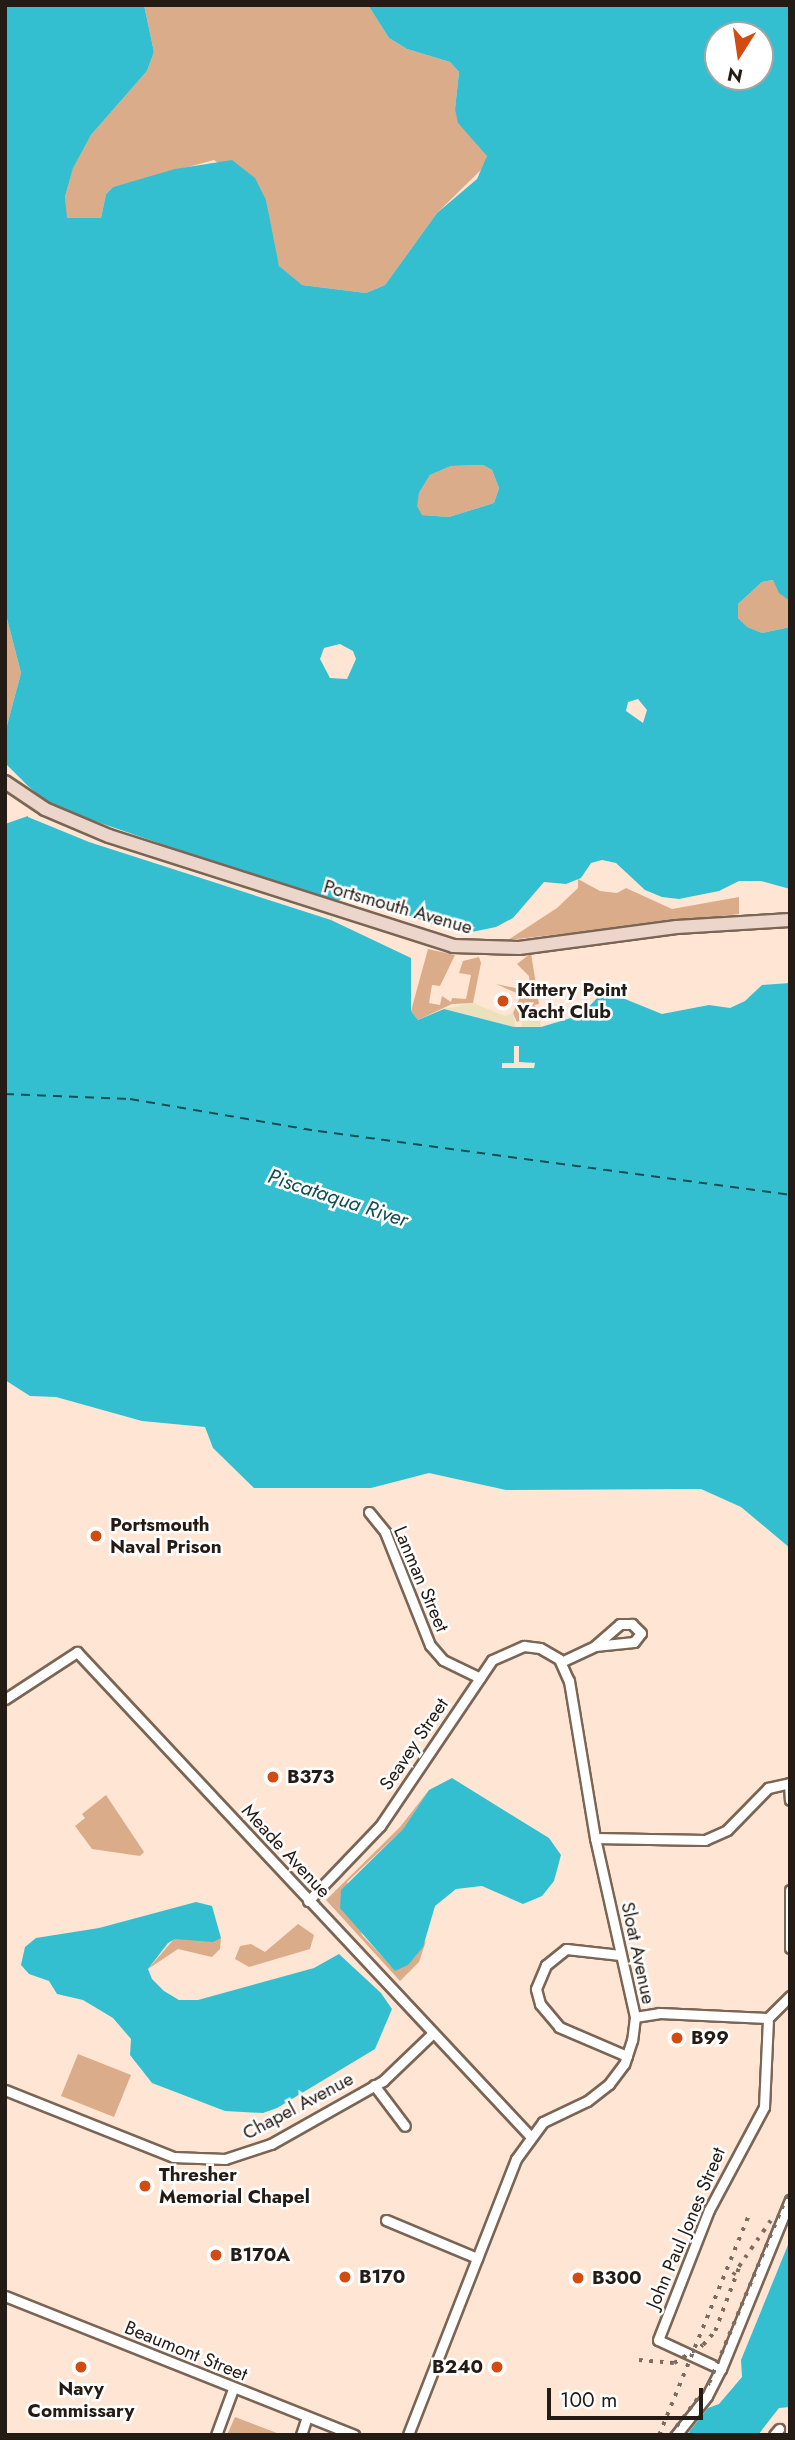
<!DOCTYPE html>
<style>
body{margin:0}
#map{position:relative;width:795px;height:2440px;overflow:hidden;background:#ffe5d3;font-family:Jost,sans-serif}
div>[style]{position:absolute}
.green>*{inset:0;background:#dbac89}
.sand>*{inset:0;background:#ebe1bc}
.water>*{inset:0;background:#34bfd1}
.pier>*{inset:0;background:#ffe5d3}
.ferry>*{height:2px;margin-top:-1px;transform-origin:0;background:repeating-linear-gradient(90deg,#144e55 0 9px,transparent 0 16px)}
.roads{filter:drop-shadow(2px 0 #7b6555) drop-shadow(-2px 0 #7b6555) drop-shadow(0 2px #7b6555) drop-shadow(0 -2px #7b6555)}
.street>*{height:9px;margin:-4.5px;padding:0 4.5px;transform-origin:4.5px;border-radius:4.5px;background:#fff}
.secondary>*{height:12px;margin:-6px;padding:0 6px;transform-origin:6px;border-radius:6px;background:#ecd6cb}
.rail>*{height:3.5px;margin-top:-1.75px;transform-origin:0;background:repeating-linear-gradient(90deg,#7b6c60 0 3.5px,transparent 0 10.5px)}
.dots>*{width:19px;height:19px;translate:-50% -50%;box-sizing:border-box;border:4px solid #fff;border-radius:50%}
span{translate:-50% -50%;white-space:nowrap;text-align:center;line-height:1.15;-webkit-text-stroke:5px #fff;paint-order:stroke}
.street-label{font-size:19px;color:#241b14}
.poi-label{font-size:19px;color:#241b14;font-weight:700}
.left{translate:0 -50%;text-align:left}
.right{translate:-100% -50%;text-align:right}
.water-label{font-size:21px;color:#144e55;font-style:italic}
.frame{position:absolute;inset:0;border:7px solid #241b14;pointer-events:none}
.north{position:absolute;left:704px;top:21px;width:70px;height:70px;box-sizing:border-box;background:#fff;border:2px solid #a7a4a1;border-radius:50%;rotate:192deg;font-size:19px;font-weight:700;line-height:28px;text-align:center;color:#241b14}
.north::after{content:'';display:block;margin:auto;width:24px;height:32px;background:#d24c11;clip-path:polygon(50% 0,100% 100%,50% 72%,0 100%)}
.scale{position:absolute;left:547px;top:2388px;width:156px;height:32px;box-sizing:border-box;border:4px solid #241b14;border-top:0;padding-left:9px;font-size:21px;line-height:24px;white-space:nowrap;color:#241b14;-webkit-text-stroke:5px #fff;paint-order:stroke}
</style>
<div id="map">
<div class="green">
<div style="clip-path:polygon(144px 5px,368px 5px,389px 38px,407px 49px,450px 62px,459px 72px,455px 109px,469px 135px,481px 144px,487px 156px,484px 167px,437px 213px,385px 285px,366px 293px,302px 285px,292px 279px,279px 266px,273px 248px,266px 200px,214px 160px,113px 187px,106px 194px,101px 218px,66px 218px,65px 197px,73px 167px,91px 135px,147px 71px,154px 52px)"></div>
<div style="clip-path:polygon(483px 465px,492px 470px,499px 488px,494px 503px,449px 517px,421px 515px,416px 506px,419px 493px,430px 475px,451px 466px)"></div>
<div style="clip-path:polygon(774px 580px,790px 601px,790px 627px,762px 633px,746px 627px,738px 618px,738px 604px,762px 582px)"></div>
<div style="clip-path:polygon(5px 611px,21px 673px,5px 733px)"></div>
<div style="clip-path:polygon(578px 879px,600px 891px,617px 893px,626px 888px,672px 909px,739px 897px,739px 914px,508px 940px,557px 908px,578px 888px)"></div>
<div style="clip-path:polygon(428px 949px,455px 955px,440px 986px,432px 985px,429px 1003px,440px 1005px,442px 996px,451px 1002px,452px 998px,466px 999px,471px 975px,459px 973px,463px 961px,479px 957px,481px 963px,473px 1003px,452px 1004px,418px 1020px,411px 1011px)"></div>
<div style="clip-path:polygon(531px 953px,539px 1004px,534px 1005px,539px 1012px,517px 1022px,513px 1013px,521px 995px,496px 984px,530px 991px,529px 976px,517px 964px)"></div>
<div style="clip-path:polygon(429px 1790px,403px 1829px,347px 1882px,362px 1935px,395px 1970px,426px 1941px,419px 1962px,400px 1981px,326px 1900px,400px 1827px)"></div>
<div style="clip-path:polygon(106px 1795px,144px 1852px,140px 1856px,92px 1849px,75px 1826px,85px 1818px,82px 1814px)"></div>
<div style="clip-path:polygon(298px 1924px,314px 1935px,310px 1949px,249px 1967px,235px 1959px,240px 1946px,251px 1944px,265px 1952px)"></div>
<div style="clip-path:polygon(221px 1938px,220px 1949px,212px 1957px,178px 1949px,148px 1969px,174px 1939px)"></div>
<div style="clip-path:polygon(78px 2054px,131px 2075px,114px 2117px,61px 2096px)"></div>
<div style="clip-path:polygon(235px 2417px,282px 2435px,227px 2435px)"></div>
</div>
<div class="sand">
<div style="clip-path:polygon(473px 1003px,505px 1016px,513px 1013px,516px 1028px,444px 1009px)"></div>
<div style="clip-path:polygon(539px 1012px,541px 1027px,521px 1028px,522px 1021px)"></div>
</div>
<div class="water">
<div style="clip-path:polygon(evenodd,5px 5px,144px 5px,154px 52px,147px 71px,91px 135px,73px 168px,65px 197px,67px 218px,101px 218px,106px 194px,113px 187px,175px 169px,232px 160px,255px 178px,266px 200px,279px 266px,302px 285px,366px 293px,385px 285px,437px 213px,477px 179px,487px 156px,458px 123px,455px 109px,459px 72px,450px 62px,407px 49px,389px 38px,368px 5px,790px 5px,790px 601px,779px 593px,773px 580px,762px 582px,738px 604px,738px 618px,747px 627px,762px 633px,790px 627px,790px 889px,761px 881px,739px 881px,719px 891px,679px 899px,662px 897px,645px 890px,616px 863px,602px 860px,591px 863px,581px 878px,566px 884px,544px 882px,513px 918px,496px 927px,472px 932px,441px 927px,355px 896px,338px 900px,331px 920px,411px 958px,411px 1011px,418px 1020px,444px 1009px,514px 1027px,541px 1027px,581px 1015px,599px 996px,620px 997px,662px 1014px,709px 1005px,730px 1008px,745px 1001px,762px 985px,790px 983px,790px 1548px,741px 1507px,701px 1489px,506px 1490px,429px 1473px,371px 1488px,254px 1488px,213px 1448px,205px 1427px,142px 1421px,56px 1397px,30px 1396px,5px 1380px,5px 824px,28px 816px,28px 786px,5px 763px,5px 733px,21px 673px,5px 611px,5px 5px,718px 35px,760px 35px,760px 77px,718px 77px,718px 35px,5px 5px,483px 465px,492px 470px,499px 488px,494px 503px,449px 517px,422px 515px,417px 506px,419px 493px,430px 475px,451px 466px,483px 465px,5px 5px,340px 644px,353px 651px,356px 659px,347px 679px,330px 678px,320px 659px,324px 648px,340px 644px,5px 5px,638px 699px,647px 710px,643px 723px,626px 711px,628px 702px,638px 699px)"></div>
<div style="clip-path:polygon(452px 1778px,549px 1838px,561px 1855px,554px 1881px,542px 1896px,523px 1904px,482px 1886px,456px 1889px,435px 1906px,423px 1947px,408px 1965px,395px 1971px,340px 1908px,341px 1890px,403px 1829px,429px 1790px)"></div>
<div style="clip-path:polygon(196px 1902px,212px 1906px,221px 1938px,213px 1942px,175px 1939px,168px 1943px,148px 1969px,152px 1979px,164px 1991px,179px 2000px,198px 2000px,314px 1968px,339px 1954px,381px 1993px,392px 2009px,375px 2049px,277px 2108px,263px 2113px,225px 2111px,152px 2083px,130px 2055px,131px 2039px,113px 2018px,83px 2000px,57px 1994px,49px 1981px,29px 1974px,21px 1965px,25px 1947px,36px 1938px,99px 1928px)"></div>
<div style="clip-path:polygon(790px 2240px,790px 2407px,779px 2408px,758px 2435px,692px 2435px,689px 2432px,708px 2408px,719px 2404px,742px 2377px,741px 2360px)"></div>
</div>
<div class="pier">
<div style="clip-path:polygon(28px 786px,47px 802px,83px 817px,336px 904px,331px 920px,89px 842px,28px 817px)"></div>
<div style="clip-path:polygon(514px 1046px,519px 1046px,519px 1062px,535px 1063px,534px 1068px,502px 1068px,502px 1063px,514px 1063px)"></div>
</div>
<div class="ferry">
<div style="left:5px;top:1094px;width:125px;rotate:2.3deg"></div>
<div style="left:130px;top:1099px;width:191px;rotate:9.7deg"></div>
<div style="left:318px;top:1131px;width:476px;rotate:7.7deg"></div>
</div>
<div class="roads">
<div class="street">
<div style="left:369px;top:1512px;width:26px;rotate:51deg"></div>
<div style="left:385px;top:1532px;width:122px;rotate:68.3deg"></div>
<div style="left:430px;top:1645px;width:20px;rotate:49deg"></div>
<div style="left:443px;top:1660px;width:41px;rotate:25.9deg"></div>
<div style="left:561px;top:1662px;width:38px;rotate:-25deg"></div>
<div style="left:595px;top:1646px;width:39px;rotate:-6deg"></div>
<div style="left:634px;top:1642px;width:11px;rotate:-52deg"></div>
<div style="left:641px;top:1633px;width:13px;rotate:-135deg"></div>
<div style="left:632px;top:1624px;width:12px;rotate:180deg"></div>
<div style="left:620px;top:1624px;width:33px;rotate:139deg"></div>
<div style="left:5px;top:1699px;width:86px;rotate:-33.1deg"></div>
<div style="left:77px;top:1652px;width:663px;rotate:46.89deg"></div>
<div style="left:595px;top:1838px;width:110px;rotate:1deg"></div>
<div style="left:705px;top:1840px;width:24px;rotate:-24deg"></div>
<div style="left:727px;top:1830px;width:59px;rotate:-45.7deg"></div>
<div style="left:768px;top:1788px;width:22px;rotate:-13deg"></div>
<div style="left:789px;top:1783px;width:17px;rotate:87deg"></div>
<div style="left:790px;top:1890px;width:58px;rotate:90deg"></div>
<div style="left:308px;top:1901px;width:104px;rotate:-46.2deg"></div>
<div style="left:380px;top:1826px;width:200px;rotate:-56deg"></div>
<div style="left:492px;top:1660px;width:35px;rotate:-24deg"></div>
<div style="left:524px;top:1646px;width:16px;rotate:7deg"></div>
<div style="left:540px;top:1648px;width:22px;rotate:30deg"></div>
<div style="left:559px;top:1659px;width:24px;rotate:66deg"></div>
<div style="left:569px;top:1681px;width:159px;rotate:80.6deg"></div>
<div style="left:595px;top:1838px;width:183px;rotate:77.4deg"></div>
<div style="left:635px;top:2017px;width:23px;rotate:97deg"></div>
<div style="left:632px;top:2040px;width:25px;rotate:108deg"></div>
<div style="left:624px;top:2064px;width:25px;rotate:127deg"></div>
<div style="left:609px;top:2084px;width:28px;rotate:142deg"></div>
<div style="left:587px;top:2101px;width:49px;rotate:154.5deg"></div>
<div style="left:543px;top:2122px;width:46px;rotate:126.1deg"></div>
<div style="left:516px;top:2159px;width:296px;rotate:111.4deg"></div>
<div style="left:620px;top:1955px;width:54px;rotate:-173.7deg"></div>
<div style="left:566px;top:1949px;width:26px;rotate:141deg"></div>
<div style="left:546px;top:1965px;width:26px;rotate:113deg"></div>
<div style="left:536px;top:1989px;width:16px;rotate:75deg"></div>
<div style="left:540px;top:2004px;width:30px;rotate:50deg"></div>
<div style="left:559px;top:2027px;width:74px;rotate:23.1deg"></div>
<div style="left:635px;top:2017px;width:24px;rotate:-9deg"></div>
<div style="left:659px;top:2013px;width:109px;rotate:2.6deg"></div>
<div style="left:374px;top:2085px;width:51px;rotate:52.9deg"></div>
<div style="left:5px;top:2090px;width:181px;rotate:21.7deg"></div>
<div style="left:173px;top:2157px;width:52px;rotate:2.2deg"></div>
<div style="left:225px;top:2159px;width:48px;rotate:-18.1deg"></div>
<div style="left:271px;top:2144px;width:129px;rotate:-29.4deg"></div>
<div style="left:383px;top:2081px;width:68px;rotate:-43.8deg"></div>
<div style="left:386px;top:2220px;width:99px;rotate:22.7deg"></div>
<div style="left:5px;top:2296px;width:376px;rotate:21.7deg"></div>
<div style="left:721px;top:2369px;width:183px;rotate:-67.8deg"></div>
<div style="left:216px;top:2435px;width:49px;rotate:-69.7deg"></div>
<div style="left:301px;top:2435px;width:19px;rotate:-72deg"></div>
<div style="left:676px;top:2435px;width:50px;rotate:-51.5deg"></div>
<div style="left:707px;top:2396px;width:30px;rotate:-63deg"></div>
<div style="left:721px;top:2369px;width:69px;rotate:-155.3deg"></div>
<div style="left:658px;top:2340px;width:140px;rotate:-68.6deg"></div>
<div style="left:709px;top:2210px;width:117px;rotate:-61.9deg"></div>
<div style="left:764px;top:2107px;width:89px;rotate:-87.4deg"></div>
<div style="left:768px;top:2018px;width:31px;rotate:-45deg"></div>
<div style="left:774px;top:2435px;width:8px;rotate:-50deg"></div>
</div>
<div class="secondary">
<div style="left:5px;top:782px;width:48px;rotate:34deg"></div>
<div style="left:45px;top:809px;width:69px;rotate:22.9deg"></div>
<div style="left:109px;top:836px;width:361px;rotate:17.7deg"></div>
<div style="left:453px;top:946px;width:66px;rotate:1.7deg"></div>
<div style="left:519px;top:948px;width:159px;rotate:-7.6deg"></div>
<div style="left:677px;top:927px;width:113px;rotate:-3.5deg"></div>
</div>
</div>
<div class="rail">
<div style="left:733px;top:2275px;width:67px;rotate:-55.4deg"></div>
<div style="left:639px;top:2360px;width:35px;rotate:5deg"></div>
<div style="left:674px;top:2363px;width:34px;rotate:-32deg"></div>
<div style="left:703px;top:2345px;width:18px;rotate:-49deg"></div>
<div style="left:715px;top:2331px;width:68px;rotate:-69.4deg"></div>
<div style="left:659px;top:2435px;width:239px;rotate:-67.8deg"></div>
<div style="left:670px;top:2435px;width:65px;rotate:-53.1deg"></div>
<div style="left:709px;top:2383px;width:211px;rotate:-67.4deg"></div>
</div>
<div class="dots">
<div style="left:503px;top:1001px;background:#d24c11"></div>
<div style="left:96px;top:1536px;background:#d24c11"></div>
<div style="left:273px;top:1777px;background:#d24c11"></div>
<div style="left:677px;top:2038px;background:#d24c11"></div>
<div style="left:145px;top:2186px;background:#d24c11"></div>
<div style="left:216px;top:2255px;background:#d24c11"></div>
<div style="left:345px;top:2277px;background:#d24c11"></div>
<div style="left:578px;top:2278px;background:#d24c11"></div>
<div style="left:81px;top:2367px;background:#d24c11"></div>
<div style="left:497px;top:2367px;background:#d24c11"></div>
</div>
<div class="street-label">
<span style="left:398px;top:907px;rotate:16deg">Portsmouth Avenue</span>
<span style="left:421px;top:1579px;rotate:67deg">Lanman Street</span>
<span style="left:414px;top:1744px;rotate:-56deg">Seavey Street</span>
<span style="left:286px;top:1851px;rotate:47deg">Meade Avenue</span>
<span style="left:638px;top:1953px;rotate:78deg">Sloat Avenue</span>
<span style="left:298px;top:2106px;rotate:-28deg">Chapel Avenue</span>
<span style="left:686px;top:2228px;rotate:-67deg">John Paul Jones Street</span>
<span style="left:186px;top:2351px;rotate:22deg">Beaumont Street</span>
</div>
<div class="poi-label">
<span class="left" style="left:517px;top:1001px">Kittery Point<br>Yacht Club</span>
<span class="left" style="left:110px;top:1536px">Portsmouth<br>Naval Prison</span>
<span class="left" style="left:287px;top:1777px">B373</span>
<span class="left" style="left:691px;top:2038px">B99</span>
<span class="left" style="left:159px;top:2186px">Thresher<br>Memorial Chapel</span>
<span class="left" style="left:230px;top:2255px">B170A</span>
<span class="left" style="left:359px;top:2277px">B170</span>
<span class="left" style="left:592px;top:2278px">B300</span>
<span class="right" style="left:483px;top:2367px">B240</span>
<span style="left:81px;top:2400px">Navy<br>Commissary</span>
</div>
<div class="water-label">
<span style="left:338px;top:1198px;rotate:18deg">Piscataqua River</span>
</div>
<div class="frame"></div>
<div class="north">N</div>
<div class="scale">100 m</div>
</div>
